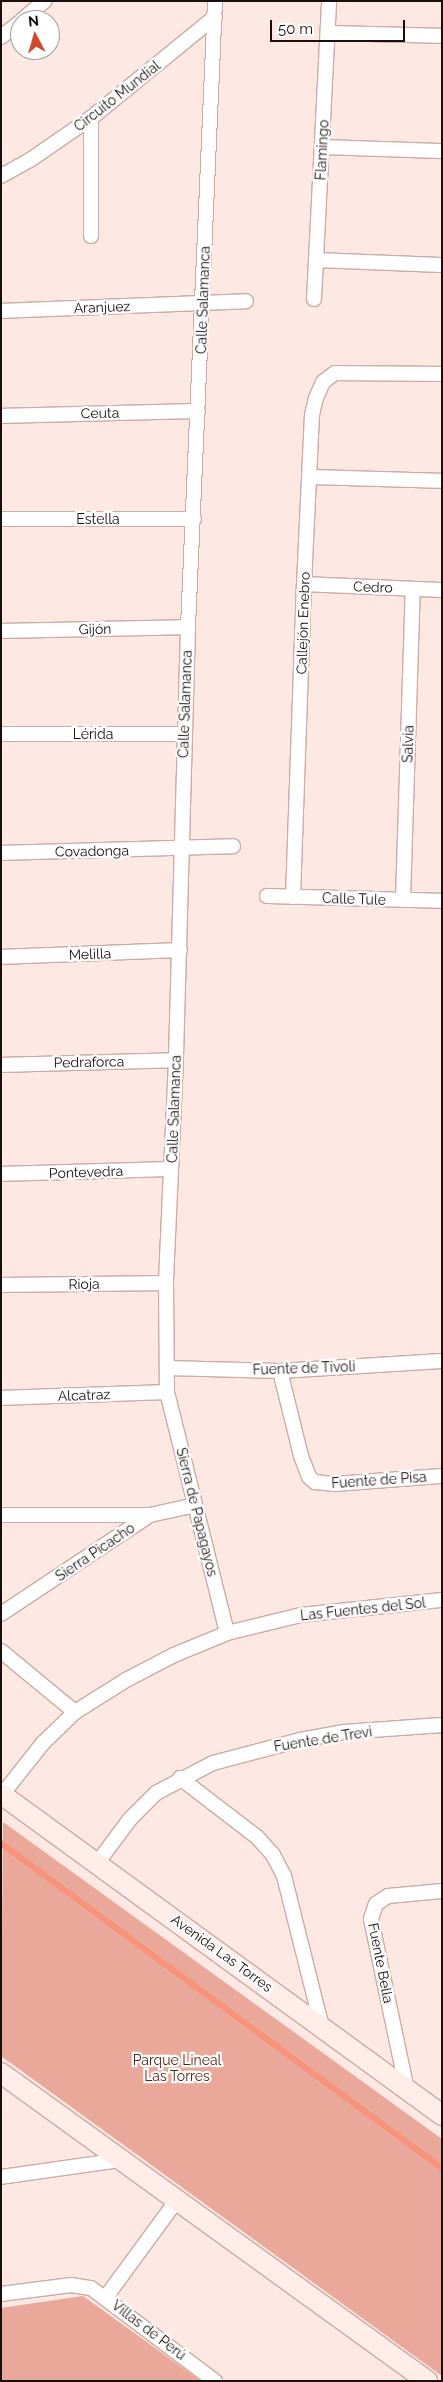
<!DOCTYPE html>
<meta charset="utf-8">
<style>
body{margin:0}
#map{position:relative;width:443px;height:2382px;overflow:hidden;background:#fde8e3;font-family:Raleway,sans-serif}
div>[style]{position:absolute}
.green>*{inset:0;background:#e9a899}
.stream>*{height:5.5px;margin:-2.75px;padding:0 2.75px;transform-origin:2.75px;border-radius:2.75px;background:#f9927a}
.roads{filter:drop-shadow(1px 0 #ccaba4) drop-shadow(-1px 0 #ccaba4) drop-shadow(0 1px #ccaba4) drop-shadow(0 -1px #ccaba4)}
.street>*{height:14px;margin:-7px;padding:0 7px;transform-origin:7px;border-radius:7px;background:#fff}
.secondary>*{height:20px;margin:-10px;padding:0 10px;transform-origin:10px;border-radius:10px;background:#feede9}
span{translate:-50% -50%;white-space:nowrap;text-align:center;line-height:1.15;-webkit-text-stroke:4.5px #fff;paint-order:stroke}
.street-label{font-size:14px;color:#190e0b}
.park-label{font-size:14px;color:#5a1b0d}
.frame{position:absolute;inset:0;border:2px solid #190e0b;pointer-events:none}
.north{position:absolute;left:10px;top:10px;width:50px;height:50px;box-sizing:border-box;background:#fff;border:1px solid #a39f9d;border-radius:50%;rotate:354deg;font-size:14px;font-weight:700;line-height:20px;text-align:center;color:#190e0b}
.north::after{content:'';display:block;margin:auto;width:18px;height:22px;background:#d2482a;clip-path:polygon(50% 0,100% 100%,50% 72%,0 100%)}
.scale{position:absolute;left:270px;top:20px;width:135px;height:22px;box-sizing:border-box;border:2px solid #190e0b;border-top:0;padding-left:6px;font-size:15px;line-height:18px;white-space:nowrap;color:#190e0b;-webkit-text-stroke:4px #fff;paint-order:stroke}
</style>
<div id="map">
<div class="green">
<div style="clip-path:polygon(3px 1822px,442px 2139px,442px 2376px,1px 2056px)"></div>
<div style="clip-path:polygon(83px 2296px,201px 2381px,1px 2381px,1px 2308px)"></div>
</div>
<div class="stream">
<div style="left:1px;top:1843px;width:548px;rotate:36.39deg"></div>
</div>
<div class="roads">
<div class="street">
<div style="left:215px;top:1px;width:627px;rotate:92.47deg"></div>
<div style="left:188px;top:627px;width:433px;rotate:91.6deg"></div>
<div style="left:176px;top:1060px;width:223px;rotate:92.6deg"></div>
<div style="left:166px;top:1283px;width:109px;rotate:89.5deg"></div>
<div style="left:167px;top:1392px;width:248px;rotate:76deg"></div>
<div style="left:22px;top:20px;width:30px;rotate:-40deg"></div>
<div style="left:328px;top:33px;width:114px;rotate:1.5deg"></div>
<div style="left:1px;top:37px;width:24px;rotate:-38deg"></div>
<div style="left:322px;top:147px;width:120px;rotate:1.9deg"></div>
<div style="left:1px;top:176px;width:33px;rotate:-29deg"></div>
<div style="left:30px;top:160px;width:74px;rotate:-34.5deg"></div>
<div style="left:91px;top:118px;width:160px;rotate:-39.2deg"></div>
<div style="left:91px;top:236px;width:118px;rotate:-90deg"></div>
<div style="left:317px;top:260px;width:125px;rotate:2.3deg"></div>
<div style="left:314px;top:299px;width:298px;rotate:-87.1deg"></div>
<div style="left:1px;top:311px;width:245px;rotate:-2.3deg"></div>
<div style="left:1px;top:416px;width:197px;rotate:-1.5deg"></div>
<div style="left:310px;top:477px;width:132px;rotate:1.7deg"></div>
<div style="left:1px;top:519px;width:193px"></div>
<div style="left:304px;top:584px;width:138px;rotate:2.5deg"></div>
<div style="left:1px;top:631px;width:187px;rotate:-1.2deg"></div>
<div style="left:1px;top:734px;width:183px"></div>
<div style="left:1px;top:853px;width:232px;rotate:-1.7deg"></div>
<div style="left:267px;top:896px;width:175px;rotate:1.6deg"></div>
<div style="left:293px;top:897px;width:313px;rotate:-88deg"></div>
<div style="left:304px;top:584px;width:169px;rotate:-87.3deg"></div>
<div style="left:312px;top:415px;width:17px;rotate:-77deg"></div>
<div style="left:316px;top:398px;width:17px;rotate:-66deg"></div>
<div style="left:323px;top:382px;width:15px;rotate:-37deg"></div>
<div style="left:335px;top:373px;width:107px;rotate:0.5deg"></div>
<div style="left:403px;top:900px;width:311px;rotate:-88.2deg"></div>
<div style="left:1px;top:957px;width:179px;rotate:-2.2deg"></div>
<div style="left:1px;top:1065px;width:175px;rotate:-1.6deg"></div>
<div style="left:1px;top:1174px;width:170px;rotate:-1.7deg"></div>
<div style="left:1px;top:1285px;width:165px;rotate:-0.7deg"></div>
<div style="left:167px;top:1368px;width:113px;rotate:1.5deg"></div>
<div style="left:280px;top:1371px;width:162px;rotate:-3.5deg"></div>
<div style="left:280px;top:1371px;width:88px;rotate:76.1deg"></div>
<div style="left:301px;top:1456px;width:22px;rotate:69deg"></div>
<div style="left:309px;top:1477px;width:8px;rotate:40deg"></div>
<div style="left:315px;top:1482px;width:20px;rotate:6deg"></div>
<div style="left:335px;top:1484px;width:107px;rotate:-4.3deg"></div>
<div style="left:1px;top:1398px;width:166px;rotate:-2.1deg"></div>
<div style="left:1px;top:1515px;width:149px"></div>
<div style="left:1px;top:1614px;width:179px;rotate:-33.6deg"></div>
<div style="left:150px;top:1515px;width:46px;rotate:-12.5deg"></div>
<div style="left:1px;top:1651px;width:96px;rotate:39.5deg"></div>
<div style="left:180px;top:1778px;width:97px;rotate:37.5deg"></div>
<div style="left:257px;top:1837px;width:24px;rotate:48deg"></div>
<div style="left:273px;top:1855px;width:24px;rotate:62deg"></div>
<div style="left:284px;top:1876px;width:156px;rotate:75.9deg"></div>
<div style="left:1px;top:1796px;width:68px;rotate:-51.6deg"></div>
<div style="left:43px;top:1743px;width:45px;rotate:-44.1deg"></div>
<div style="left:75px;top:1712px;width:60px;rotate:-32.1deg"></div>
<div style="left:126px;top:1680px;width:54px;rotate:-27.5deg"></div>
<div style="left:174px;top:1655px;width:57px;rotate:-22.5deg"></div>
<div style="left:227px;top:1633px;width:76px;rotate:-13.7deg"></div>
<div style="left:301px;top:1615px;width:142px;rotate:-6.1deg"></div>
<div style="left:98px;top:1862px;width:54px;rotate:-53.3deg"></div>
<div style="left:130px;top:1819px;width:37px;rotate:-45deg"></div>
<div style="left:156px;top:1793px;width:64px;rotate:-27.8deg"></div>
<div style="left:213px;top:1763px;width:90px;rotate:-14.8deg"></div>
<div style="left:300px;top:1740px;width:45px;rotate:-10.3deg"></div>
<div style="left:344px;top:1732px;width:98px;rotate:-4.1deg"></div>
<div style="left:407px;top:2090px;width:175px;rotate:-101.9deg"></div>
<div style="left:371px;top:1919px;width:16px;rotate:-72deg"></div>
<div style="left:376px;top:1904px;width:14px;rotate:-34deg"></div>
<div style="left:388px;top:1896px;width:54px;rotate:-5.3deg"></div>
<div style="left:1px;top:2177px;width:120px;rotate:-8.1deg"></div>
<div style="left:1px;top:2294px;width:71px;rotate:-7.3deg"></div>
<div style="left:71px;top:2285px;width:20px;rotate:9deg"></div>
<div style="left:91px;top:2288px;width:155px;rotate:36.9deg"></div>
<div style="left:106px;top:2297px;width:120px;rotate:-53.8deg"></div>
</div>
<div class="secondary">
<div style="left:1px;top:1794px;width:545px;rotate:36.05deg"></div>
<div style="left:1px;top:2073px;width:526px;rotate:35.87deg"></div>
</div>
</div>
<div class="street-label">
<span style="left:117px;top:96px;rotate:-38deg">Circuito Mundial</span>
<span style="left:322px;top:150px;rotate:-87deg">Flamingo</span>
<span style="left:203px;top:300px;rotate:-88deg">Calle Salamanca</span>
<span style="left:102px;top:307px;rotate:-2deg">Aranjuez</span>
<span style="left:100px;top:413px;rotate:-1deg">Ceuta</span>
<span style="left:98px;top:519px">Estella</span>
<span style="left:373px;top:587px;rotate:2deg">Cedro</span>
<span style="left:303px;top:623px;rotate:-88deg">Callejón Enebro</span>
<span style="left:95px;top:629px;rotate:-1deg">Gijón</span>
<span style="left:185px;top:704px;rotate:-88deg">Calle Salamanca</span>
<span style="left:93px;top:734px">Lérida</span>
<span style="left:408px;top:744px;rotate:-88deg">Salvia</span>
<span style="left:92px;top:851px;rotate:-1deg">Covadonga</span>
<span style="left:354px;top:899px;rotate:2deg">Calle Tule</span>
<span style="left:90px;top:954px;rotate:-2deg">Melilla</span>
<span style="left:89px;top:1062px;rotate:-1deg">Pedraforca</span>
<span style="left:174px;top:1109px;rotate:-88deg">Calle Salamanca</span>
<span style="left:86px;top:1172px;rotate:-2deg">Pontevedra</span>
<span style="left:84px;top:1284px;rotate:-1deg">Rioja</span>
<span style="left:304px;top:1368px;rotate:-2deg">Fuente de Tívoli</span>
<span style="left:84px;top:1395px;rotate:-2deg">Alcatraz</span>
<span style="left:379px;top:1480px;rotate:-4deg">Fuente de Pisa</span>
<span style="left:197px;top:1512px;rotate:76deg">Sierra de Papagayos</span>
<span style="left:95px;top:1552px;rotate:-34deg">Sierra Picacho</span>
<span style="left:363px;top:1609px;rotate:-6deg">Las Fuentes del Sol</span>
<span style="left:323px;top:1739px;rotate:-9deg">Fuente de Trevi</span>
<span style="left:222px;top:1953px;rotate:36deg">Avenida Las Torres</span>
<span style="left:381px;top:1963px;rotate:79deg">Fuente Bella</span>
<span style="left:149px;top:2330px;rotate:37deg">Villas de Perú</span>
</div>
<div class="park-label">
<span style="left:177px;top:2068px">Parque Lineal<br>Las Torres</span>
</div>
<div class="frame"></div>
<div class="north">N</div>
<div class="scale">50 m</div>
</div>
